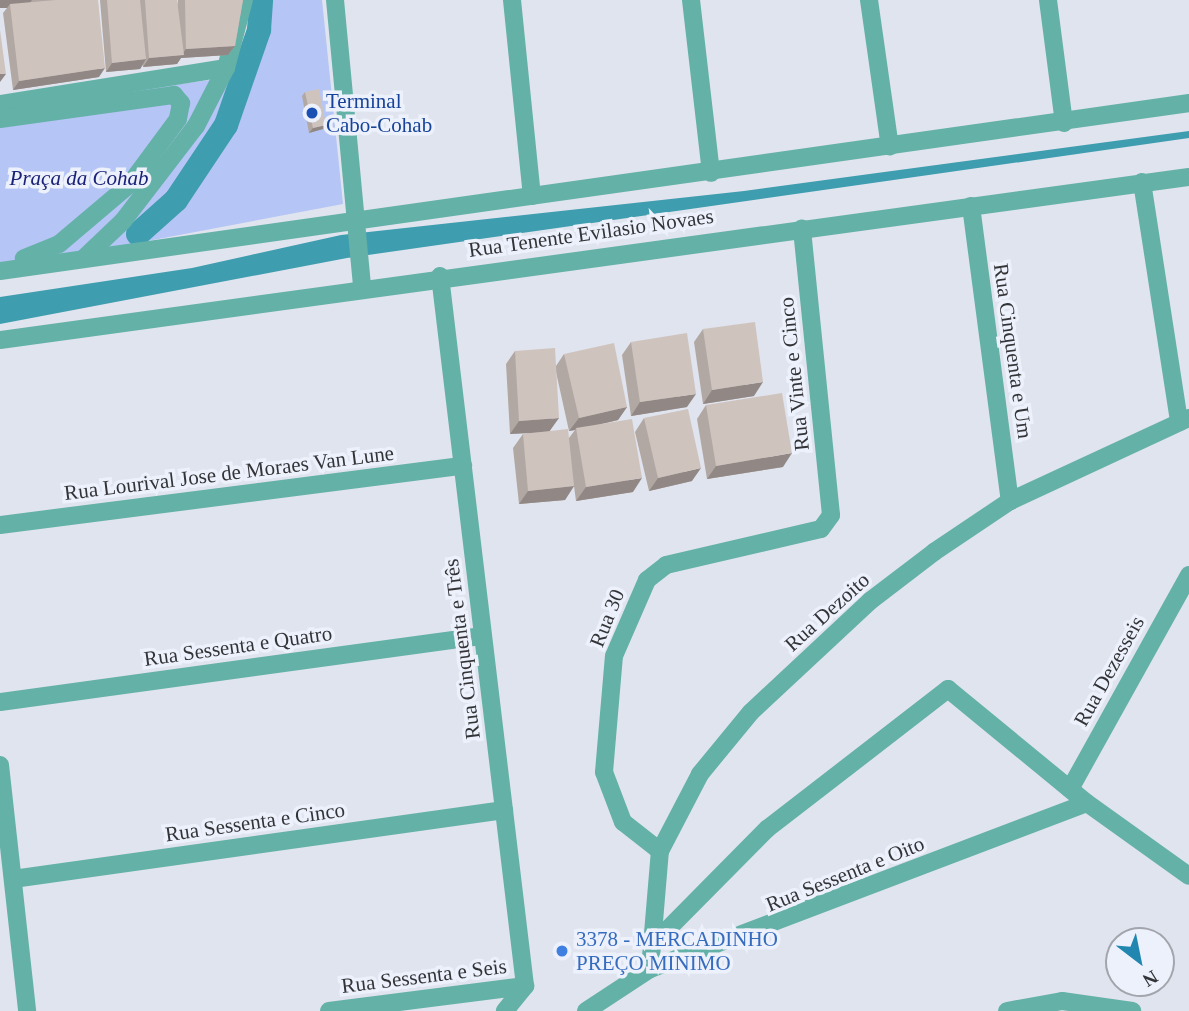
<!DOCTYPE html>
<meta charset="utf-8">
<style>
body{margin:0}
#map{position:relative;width:1189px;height:1011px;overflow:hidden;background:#e0e4ee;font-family:"Times New Roman",serif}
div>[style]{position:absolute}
.green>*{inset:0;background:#b5c5f5}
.water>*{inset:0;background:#3e9daf}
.canal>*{height:24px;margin:-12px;padding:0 12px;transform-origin:12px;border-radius:12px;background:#3e9daf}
.minor>*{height:18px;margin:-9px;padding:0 9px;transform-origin:9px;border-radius:9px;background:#64b1a8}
.wall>*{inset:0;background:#b2a8a3}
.shaded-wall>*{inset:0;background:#918885}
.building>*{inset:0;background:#cfc3be}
.dots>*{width:19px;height:19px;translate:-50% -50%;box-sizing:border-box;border:4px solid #edf1fb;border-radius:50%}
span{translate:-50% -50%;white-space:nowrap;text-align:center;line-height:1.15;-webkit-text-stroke:7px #edf1fb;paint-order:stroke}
.transit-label{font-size:21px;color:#164399}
.left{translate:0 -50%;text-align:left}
.park-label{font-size:21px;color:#1a2178;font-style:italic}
.street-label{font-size:21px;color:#333438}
.shop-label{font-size:21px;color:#366cbe}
.north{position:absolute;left:1105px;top:927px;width:70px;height:70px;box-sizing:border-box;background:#edf1fb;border:2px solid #a3a5ad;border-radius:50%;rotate:148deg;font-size:19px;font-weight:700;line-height:28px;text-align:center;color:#333438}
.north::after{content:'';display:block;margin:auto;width:24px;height:32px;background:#2187b0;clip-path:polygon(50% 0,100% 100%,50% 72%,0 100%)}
</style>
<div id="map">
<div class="green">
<div style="clip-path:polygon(267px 0,322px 0,343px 204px,0 269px,0 109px,231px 77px)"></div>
</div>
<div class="water">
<div style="clip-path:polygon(1189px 131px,1189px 138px,347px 258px,0 324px,0 297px,192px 268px,341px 235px,744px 191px)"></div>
</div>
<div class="canal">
<div style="left:138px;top:234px;width:51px;rotate:-41.8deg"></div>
<div style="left:176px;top:200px;width:90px;rotate:-56.3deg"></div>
<div style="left:226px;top:125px;width:101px;rotate:-70.8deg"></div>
<div style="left:259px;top:30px;width:30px;rotate:-86deg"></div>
</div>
<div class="minor">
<div style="left:335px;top:0;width:288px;rotate:84.6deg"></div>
<div style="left:512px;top:0;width:197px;rotate:84.2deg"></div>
<div style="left:691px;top:0;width:174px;rotate:83.4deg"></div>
<div style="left:869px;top:0;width:148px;rotate:81.9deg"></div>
<div style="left:1048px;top:0;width:124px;rotate:82.6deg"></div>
<div style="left:0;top:104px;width:229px;rotate:-9.1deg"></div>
<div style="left:0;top:119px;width:176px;rotate:-7.9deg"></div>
<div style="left:174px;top:95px;width:11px;rotate:49deg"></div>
<div style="left:181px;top:103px;width:16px;rotate:101deg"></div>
<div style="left:178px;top:119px;width:81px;rotate:126.4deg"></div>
<div style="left:130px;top:184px;width:93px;rotate:139.8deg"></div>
<div style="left:59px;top:244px;width:38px;rotate:158deg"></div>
<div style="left:1142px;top:182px;width:243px;rotate:81.2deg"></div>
<div style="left:971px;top:206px;width:298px;rotate:82.5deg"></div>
<div style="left:83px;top:259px;width:55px;rotate:-43.5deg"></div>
<div style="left:123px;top:221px;width:120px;rotate:-52.5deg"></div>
<div style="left:196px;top:126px;width:65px;rotate:-62.7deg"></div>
<div style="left:226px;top:68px;width:70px;rotate:-75.2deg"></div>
<div style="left:0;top:271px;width:1201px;rotate:-8.04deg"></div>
<div style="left:440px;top:276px;width:715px;rotate:83.17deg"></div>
<div style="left:525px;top:986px;width:32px;rotate:129deg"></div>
<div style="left:0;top:340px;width:1200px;rotate:-7.81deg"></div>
<div style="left:0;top:525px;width:467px;rotate:-7.3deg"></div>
<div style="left:0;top:702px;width:487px;rotate:-7.8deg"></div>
<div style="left:0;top:765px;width:247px;rotate:83.7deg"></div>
<div style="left:1070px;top:789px;width:245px;rotate:-60.9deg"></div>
<div style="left:660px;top:851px;width:47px;rotate:-141.9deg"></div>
<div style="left:623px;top:822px;width:53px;rotate:-110.8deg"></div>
<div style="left:604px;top:772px;width:116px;rotate:-85.1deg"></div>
<div style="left:614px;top:656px;width:83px;rotate:-66.5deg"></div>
<div style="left:647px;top:580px;width:24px;rotate:-38deg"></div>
<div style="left:666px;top:565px;width:159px;rotate:-13.1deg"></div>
<div style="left:821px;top:529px;width:17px;rotate:-54deg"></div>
<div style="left:831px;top:515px;width:288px;rotate:-95.8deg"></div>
<div style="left:13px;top:879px;width:496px;rotate:-8deg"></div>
<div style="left:666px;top:931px;width:144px;rotate:-45.3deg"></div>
<div style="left:767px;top:829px;width:229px;rotate:-37.7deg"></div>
<div style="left:948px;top:689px;width:180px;rotate:39.4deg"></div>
<div style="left:1087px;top:803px;width:125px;rotate:35.6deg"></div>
<div style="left:650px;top:969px;width:118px;rotate:-85.2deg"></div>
<div style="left:660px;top:851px;width:87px;rotate:-62.5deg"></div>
<div style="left:700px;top:774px;width:80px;rotate:-50.6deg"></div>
<div style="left:751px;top:712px;width:163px;rotate:-43deg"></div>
<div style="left:870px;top:601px;width:81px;rotate:-37.4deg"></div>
<div style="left:934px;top:552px;width:92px;rotate:-33.9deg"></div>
<div style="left:1010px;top:501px;width:197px;rotate:-24.9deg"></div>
<div style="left:329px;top:1011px;width:198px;rotate:-7.3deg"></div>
<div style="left:586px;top:1011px;width:77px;rotate:-33.3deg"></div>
<div style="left:650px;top:969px;width:467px;rotate:-20.8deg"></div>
<div style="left:1007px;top:1011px;width:56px;rotate:-10.3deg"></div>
<div style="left:1062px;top:1001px;width:71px;rotate:8.1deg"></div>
</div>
<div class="wall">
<div style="clip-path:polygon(0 0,98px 0,99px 77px,13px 90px,3px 13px,7px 8px,0 8px)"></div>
<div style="clip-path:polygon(100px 0,177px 0,178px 7px,178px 0,243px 0,235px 46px,228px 55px,181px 58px,177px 64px,143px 67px,143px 65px,140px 69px,106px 72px)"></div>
<div style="clip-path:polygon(305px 92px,323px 129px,309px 133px,302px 96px)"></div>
<div style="clip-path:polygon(703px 329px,754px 396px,703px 404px,694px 342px)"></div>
<div style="clip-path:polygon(631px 342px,687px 407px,631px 416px,622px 355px)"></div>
<div style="clip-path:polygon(evenodd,515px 351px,556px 366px,564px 354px,627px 407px,618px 420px,602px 424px,633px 492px,576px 501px,574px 486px,565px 500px,519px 504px,513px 448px,523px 434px,541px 432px,510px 434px,506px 364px,515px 351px,556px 372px,569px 431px,575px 430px,569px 438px,550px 431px,556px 372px)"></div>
<div style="clip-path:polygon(706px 405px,783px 467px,707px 479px,697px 419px)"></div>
<div style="clip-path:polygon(644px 418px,692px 481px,649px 491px,635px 432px)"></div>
</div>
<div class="shaded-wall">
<div style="clip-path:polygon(0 0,32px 0,28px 6px,10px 4px,7px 8px,0 8px)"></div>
<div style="clip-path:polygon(235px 46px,228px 55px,181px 58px,177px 64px,143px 67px,149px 58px,181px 55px,186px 49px)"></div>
<div style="clip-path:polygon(146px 59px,140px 69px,106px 72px,112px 63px)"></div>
<div style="clip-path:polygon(105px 68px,99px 77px,13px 90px,19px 81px)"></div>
<div style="clip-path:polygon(0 74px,6px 74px,0 82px)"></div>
<div style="clip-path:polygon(326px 125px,323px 129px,309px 133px,313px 128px)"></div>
<div style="clip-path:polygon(763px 382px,754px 396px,703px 404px,712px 390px)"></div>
<div style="clip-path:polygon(696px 394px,687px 407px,631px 416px,640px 402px)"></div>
<div style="clip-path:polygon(627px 407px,618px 420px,576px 430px,576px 428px,575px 430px,569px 431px,579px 418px)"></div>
<div style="clip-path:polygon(559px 418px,549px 432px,510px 434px,519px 421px)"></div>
<div style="clip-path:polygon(792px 453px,783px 467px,707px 479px,716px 466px)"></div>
<div style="clip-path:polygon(701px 468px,692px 481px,649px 491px,658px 478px)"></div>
<div style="clip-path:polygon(642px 478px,633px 492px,576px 501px,586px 487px)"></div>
<div style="clip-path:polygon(574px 486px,565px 500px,519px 504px,528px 491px)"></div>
</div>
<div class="building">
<div style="clip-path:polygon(56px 0,98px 0,105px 68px,19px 81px,10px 4px)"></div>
<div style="clip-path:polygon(107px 0,140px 0,146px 59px,112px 63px)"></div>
<div style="clip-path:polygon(145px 0,177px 0,184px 55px,149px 58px)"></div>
<div style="clip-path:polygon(185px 0,243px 0,235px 46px,186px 49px)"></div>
<div style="clip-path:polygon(0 30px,6px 74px,0 74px)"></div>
<div style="clip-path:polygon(319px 89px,326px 125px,313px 128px,305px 92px)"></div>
<div style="clip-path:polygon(755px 322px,763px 382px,712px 390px,703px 329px)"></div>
<div style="clip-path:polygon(687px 333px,696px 394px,640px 402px,631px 342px)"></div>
<div style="clip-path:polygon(614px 343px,627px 407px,579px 418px,564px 354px)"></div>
<div style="clip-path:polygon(555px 348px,559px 418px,519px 421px,515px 351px)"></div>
<div style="clip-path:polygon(782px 393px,792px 453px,716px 466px,706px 405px)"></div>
<div style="clip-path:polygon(688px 409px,701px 468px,658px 478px,644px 418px)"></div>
<div style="clip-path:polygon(632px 419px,642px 478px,586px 487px,576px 428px)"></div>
<div style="clip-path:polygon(568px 429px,574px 486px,528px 491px,523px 434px)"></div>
</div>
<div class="dots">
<div style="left:312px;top:113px;background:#1a4fb4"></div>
<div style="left:562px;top:951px;background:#3f7fe0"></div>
</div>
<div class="transit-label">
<span class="left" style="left:326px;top:113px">Terminal<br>Cabo-Cohab</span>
</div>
<div class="park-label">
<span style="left:79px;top:178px">Praça da Cohab</span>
</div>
<div class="street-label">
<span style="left:591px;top:233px;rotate:-8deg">Rua Tenente Evilasio Novaes</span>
<span style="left:1013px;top:351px;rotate:82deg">Rua Cinquenta e Um</span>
<span style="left:794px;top:374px;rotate:-96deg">Rua Vinte e Cinco</span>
<span style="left:229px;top:473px;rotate:-7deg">Rua Lourival Jose de Moraes Van Lune</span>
<span style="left:827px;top:612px;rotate:-42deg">Rua Dezoito</span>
<span style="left:607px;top:618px;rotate:-68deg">Rua 30</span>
<span style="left:238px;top:646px;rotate:-8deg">Rua Sessenta e Quatro</span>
<span style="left:462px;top:649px;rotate:-97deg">Rua Cinquenta e Três</span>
<span style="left:1109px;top:671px;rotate:-61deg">Rua Dezesseis</span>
<span style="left:255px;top:822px;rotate:-8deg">Rua Sessenta e Cinco</span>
<span style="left:845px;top:874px;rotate:-22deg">Rua Sessenta e Oito</span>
<span style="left:424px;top:976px;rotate:-7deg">Rua Sessenta e Seis</span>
</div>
<div class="shop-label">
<span class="left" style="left:576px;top:951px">3378 - MERCADINHO<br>PREÇO MINIMO</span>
</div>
<div class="north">N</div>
</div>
